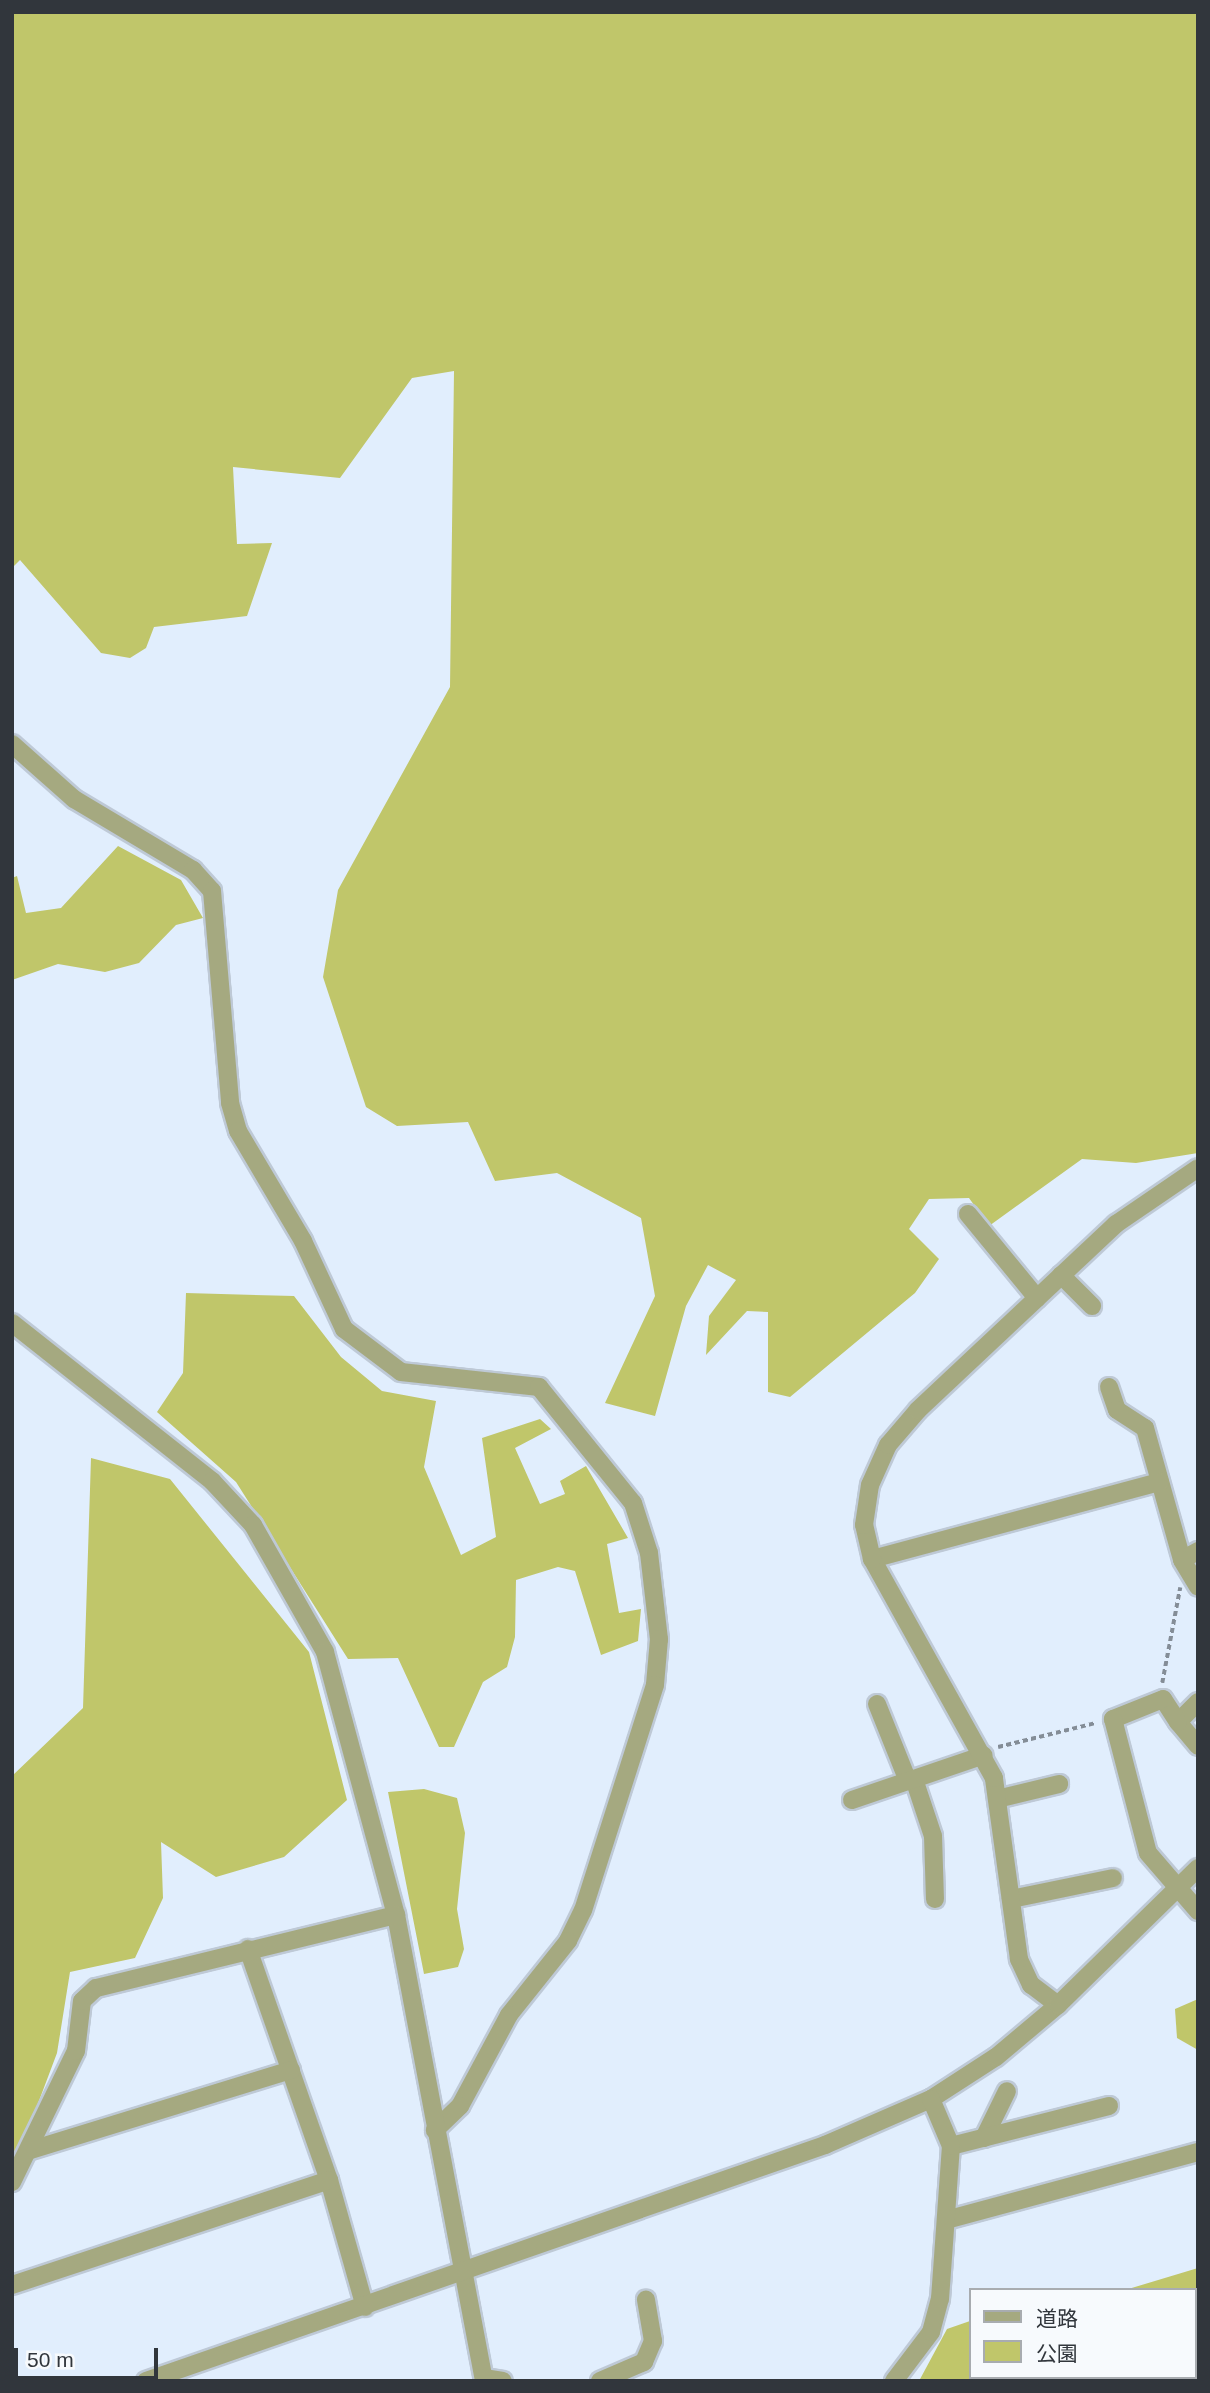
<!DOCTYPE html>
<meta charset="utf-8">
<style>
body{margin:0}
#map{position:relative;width:1210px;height:2393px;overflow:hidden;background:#e1eefd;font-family:Arial,"Noto Sans JP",sans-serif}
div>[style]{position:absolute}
.green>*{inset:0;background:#c0c66a}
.path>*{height:3.5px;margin-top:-1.75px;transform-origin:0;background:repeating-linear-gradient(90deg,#848d97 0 5px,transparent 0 8.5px)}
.roads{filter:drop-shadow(2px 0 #bec9d6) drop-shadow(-2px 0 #bec9d6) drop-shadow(0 2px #bec9d6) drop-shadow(0 -2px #bec9d6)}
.minor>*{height:18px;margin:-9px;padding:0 9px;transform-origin:9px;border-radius:9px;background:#a5a980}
span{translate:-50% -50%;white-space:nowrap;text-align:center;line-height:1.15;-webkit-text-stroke:7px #f7fafd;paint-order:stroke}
.frame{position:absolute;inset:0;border:14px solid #31363c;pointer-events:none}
.legend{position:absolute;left:969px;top:2288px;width:228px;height:91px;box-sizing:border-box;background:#f7fafd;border:2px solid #a8acb0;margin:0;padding:9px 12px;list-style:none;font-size:21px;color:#31363c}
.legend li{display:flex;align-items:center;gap:14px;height:35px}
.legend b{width:35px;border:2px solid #a8acb0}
.scale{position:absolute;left:14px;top:2348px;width:144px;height:32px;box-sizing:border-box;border:4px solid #31363c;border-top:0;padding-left:9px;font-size:21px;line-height:24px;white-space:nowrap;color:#31363c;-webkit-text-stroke:5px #f7fafd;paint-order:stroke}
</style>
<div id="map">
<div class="green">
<div style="clip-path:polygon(12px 12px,1198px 12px,1198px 1153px,1136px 1163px,1082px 1159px,989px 1226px,969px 1198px,929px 1199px,909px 1229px,939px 1259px,915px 1293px,790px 1397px,768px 1392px,768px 1312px,747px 1311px,706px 1355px,709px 1316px,736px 1280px,708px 1265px,686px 1306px,655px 1416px,605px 1403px,655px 1296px,641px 1218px,557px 1173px,495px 1181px,468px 1122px,397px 1126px,366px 1107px,323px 977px,338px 890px,450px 687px,454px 371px,412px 378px,340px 478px,233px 467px,237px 544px,272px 543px,247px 616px,154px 627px,146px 648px,130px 658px,101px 653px,20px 560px,12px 568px)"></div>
<div style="clip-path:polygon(118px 846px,181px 880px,203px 918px,176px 925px,139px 963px,105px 972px,58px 964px,12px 980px,12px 878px,17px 876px,26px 913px,61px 908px)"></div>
<div style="clip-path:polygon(186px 1293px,294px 1296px,341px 1357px,382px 1391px,436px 1401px,424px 1467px,461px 1555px,496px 1537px,482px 1438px,540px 1419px,551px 1429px,515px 1448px,540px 1504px,565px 1494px,560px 1481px,586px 1466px,628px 1538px,607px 1544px,619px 1613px,641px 1609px,638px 1641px,601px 1655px,575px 1571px,558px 1567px,516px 1580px,515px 1637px,507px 1667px,483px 1682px,454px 1747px,439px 1747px,398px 1658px,348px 1659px,236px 1482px,157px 1412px,183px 1373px)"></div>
<div style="clip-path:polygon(91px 1458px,170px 1479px,309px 1652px,347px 1800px,284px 1857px,216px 1877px,161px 1842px,163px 1898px,135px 1958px,70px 1972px,57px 2053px,19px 2154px,12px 2155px,12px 1776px,83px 1708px)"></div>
<div style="clip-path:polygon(424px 1789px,457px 1798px,465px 1833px,457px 1909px,464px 1949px,458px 1967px,424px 1974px,388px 1792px)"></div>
<div style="clip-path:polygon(1198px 1999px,1198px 2050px,1177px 2038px,1175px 2009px)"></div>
<div style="clip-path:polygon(1198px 2268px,1198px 2381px,919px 2381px,947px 2329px,970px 2321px,970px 2377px,1194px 2377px,1194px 2290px,1125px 2290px)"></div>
</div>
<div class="path">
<div style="left:1162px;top:1683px;width:97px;rotate:-79.3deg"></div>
<div style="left:998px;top:1747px;width:101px;rotate:-13.8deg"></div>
</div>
<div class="roads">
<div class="minor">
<div style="left:12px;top:744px;width:83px;rotate:41.6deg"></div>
<div style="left:74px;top:799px;width:139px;rotate:30.8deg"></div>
<div style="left:193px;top:870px;width:28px;rotate:48deg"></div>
<div style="left:212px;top:891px;width:213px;rotate:85.1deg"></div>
<div style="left:230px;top:1103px;width:29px;rotate:74deg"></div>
<div style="left:238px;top:1131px;width:128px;rotate:59.4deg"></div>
<div style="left:303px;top:1241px;width:97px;rotate:65deg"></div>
<div style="left:344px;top:1329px;width:71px;rotate:37deg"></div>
<div style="left:401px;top:1372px;width:139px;rotate:6.2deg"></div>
<div style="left:539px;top:1387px;width:149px;rotate:51deg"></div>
<div style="left:633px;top:1503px;width:52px;rotate:72.3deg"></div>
<div style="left:649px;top:1553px;width:87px;rotate:83.4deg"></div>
<div style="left:659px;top:1639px;width:46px;rotate:95deg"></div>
<div style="left:655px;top:1685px;width:236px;rotate:107.7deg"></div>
<div style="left:583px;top:1910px;width:34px;rotate:116deg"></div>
<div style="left:568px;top:1941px;width:95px;rotate:128.6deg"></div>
<div style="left:509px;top:2015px;width:103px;rotate:118.3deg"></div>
<div style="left:460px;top:2106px;width:35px;rotate:136deg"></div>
<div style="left:968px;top:1214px;width:109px;rotate:50.6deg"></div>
<div style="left:1061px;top:1275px;width:44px;rotate:45deg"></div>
<div style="left:12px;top:1323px;width:255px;rotate:38.3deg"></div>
<div style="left:212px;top:1481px;width:60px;rotate:47deg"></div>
<div style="left:253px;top:1525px;width:146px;rotate:60.4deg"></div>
<div style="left:325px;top:1652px;width:272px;rotate:74.9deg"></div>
<div style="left:396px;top:1915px;width:474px;rotate:79.3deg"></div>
<div style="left:1109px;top:1387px;width:24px;rotate:71deg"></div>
<div style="left:1117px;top:1410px;width:33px;rotate:33deg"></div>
<div style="left:1145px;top:1428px;width:137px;rotate:74.3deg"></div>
<div style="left:1198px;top:1551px;width:18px;rotate:151deg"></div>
<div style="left:1182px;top:1560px;width:31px;rotate:59deg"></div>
<div style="left:872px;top:1559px;width:298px;rotate:-15deg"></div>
<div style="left:1198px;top:1702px;width:28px;rotate:135deg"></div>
<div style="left:1178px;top:1722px;width:31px;rotate:50deg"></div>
<div style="left:877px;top:1704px;width:83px;rotate:68.1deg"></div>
<div style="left:1178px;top:1722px;width:27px;rotate:-123deg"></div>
<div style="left:1163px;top:1699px;width:54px;rotate:158.2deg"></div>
<div style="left:1113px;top:1719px;width:138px;rotate:75.4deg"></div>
<div style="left:1148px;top:1853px;width:77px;rotate:49.2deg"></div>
<div style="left:914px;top:1779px;width:60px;rotate:71.6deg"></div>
<div style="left:933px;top:1836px;width:63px;rotate:88.2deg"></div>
<div style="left:997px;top:1799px;width:64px;rotate:-13.6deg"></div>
<div style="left:852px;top:1800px;width:139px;rotate:-18.8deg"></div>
<div style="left:1011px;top:1899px;width:104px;rotate:-11.6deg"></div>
<div style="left:248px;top:1949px;width:245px;rotate:70.7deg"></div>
<div style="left:329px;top:2180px;width:132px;rotate:74.2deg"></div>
<div style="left:1058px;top:2005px;width:34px;rotate:-143deg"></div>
<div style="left:1031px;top:1985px;width:29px;rotate:-115deg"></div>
<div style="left:1019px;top:1959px;width:183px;rotate:-97.9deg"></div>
<div style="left:994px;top:1778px;width:251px;rotate:-119.1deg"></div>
<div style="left:872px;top:1559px;width:35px;rotate:-103deg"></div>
<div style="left:864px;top:1525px;width:40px;rotate:-81.5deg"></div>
<div style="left:870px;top:1485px;width:44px;rotate:-65.8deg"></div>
<div style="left:888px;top:1445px;width:46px;rotate:-49.4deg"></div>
<div style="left:918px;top:1410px;width:272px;rotate:-43.2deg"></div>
<div style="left:1116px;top:1224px;width:99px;rotate:-34.3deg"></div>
<div style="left:984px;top:2138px;width:52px;rotate:-63.9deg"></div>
<div style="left:951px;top:2146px;width:163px;rotate:-14.2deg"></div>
<div style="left:31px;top:2150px;width:272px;rotate:-17.1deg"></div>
<div style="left:12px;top:2182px;width:146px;rotate:-64deg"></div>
<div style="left:76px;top:2051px;width:50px;rotate:-83.2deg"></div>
<div style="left:82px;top:2001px;width:19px;rotate:-43deg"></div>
<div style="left:96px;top:1988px;width:309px;rotate:-13.7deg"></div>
<div style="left:946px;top:2220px;width:261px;rotate:-15.1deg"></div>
<div style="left:12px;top:2285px;width:334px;rotate:-18.3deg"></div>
<div style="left:484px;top:2378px;width:19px;rotate:9deg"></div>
<div style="left:146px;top:2381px;width:719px;rotate:-19.17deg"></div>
<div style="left:825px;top:2145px;width:116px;rotate:-23.5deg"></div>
<div style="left:931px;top:2099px;width:77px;rotate:-32.9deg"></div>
<div style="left:996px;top:2057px;width:81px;rotate:-40deg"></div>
<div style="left:1058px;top:2005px;width:196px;rotate:-44.4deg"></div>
<div style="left:600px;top:2381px;width:48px;rotate:-23.4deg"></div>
<div style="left:644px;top:2362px;width:23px;rotate:-67deg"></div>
<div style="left:653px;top:2341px;width:42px;rotate:-99.7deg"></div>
<div style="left:894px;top:2381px;width:61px;rotate:-52.9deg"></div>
<div style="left:931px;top:2332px;width:34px;rotate:-75deg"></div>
<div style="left:940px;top:2299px;width:153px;rotate:-85.9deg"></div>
<div style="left:951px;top:2146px;width:51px;rotate:-113.1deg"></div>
</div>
</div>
<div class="frame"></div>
<ul class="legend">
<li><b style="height:9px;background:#a5a980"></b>道路</li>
<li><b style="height:19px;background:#c0c66a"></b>公園</li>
</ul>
<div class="scale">50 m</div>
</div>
